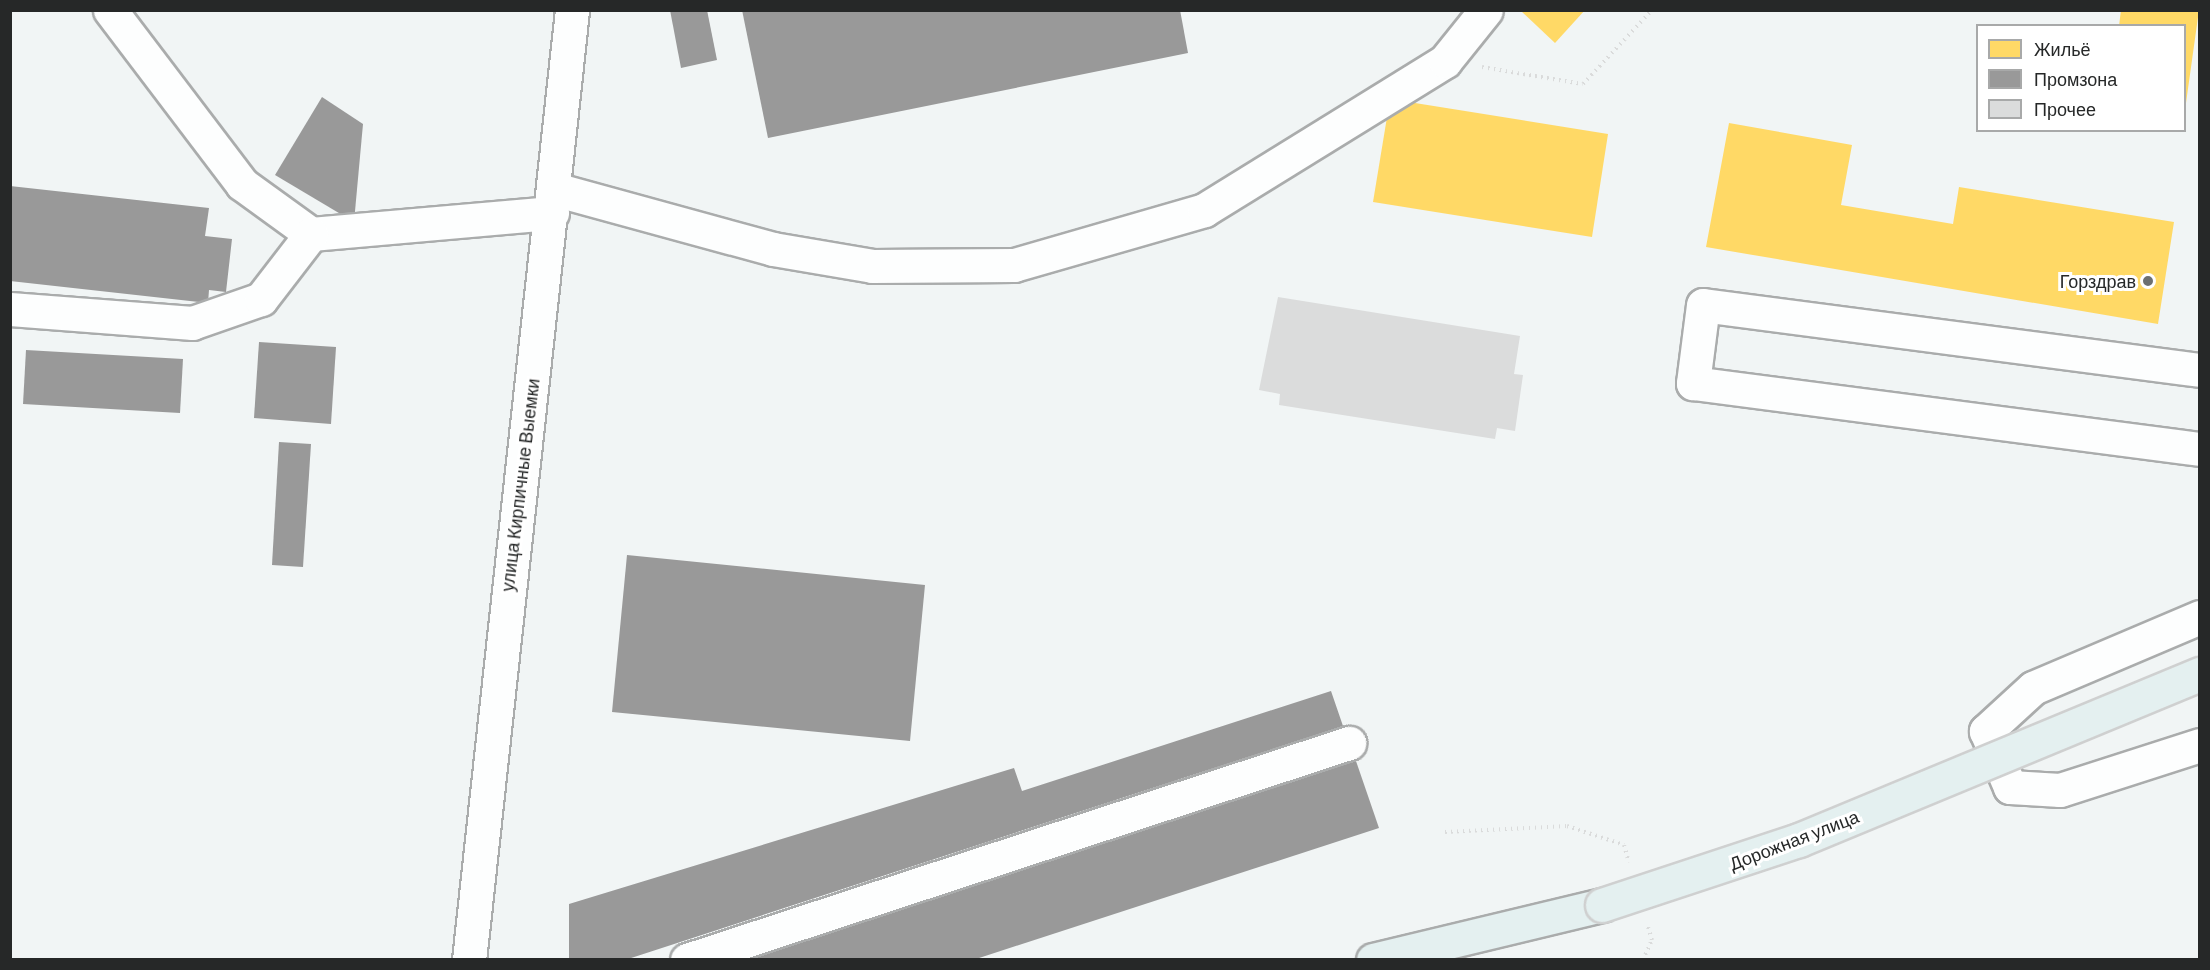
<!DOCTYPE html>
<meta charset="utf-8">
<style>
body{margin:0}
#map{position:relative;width:2210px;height:970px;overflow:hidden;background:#f1f5f5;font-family:Barlow,sans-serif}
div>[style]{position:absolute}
.homes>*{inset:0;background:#ffd966}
.industry>*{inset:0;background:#999}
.building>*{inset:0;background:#dbdcdc}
.path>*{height:4px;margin-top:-2px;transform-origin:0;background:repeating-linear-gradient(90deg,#dadbdb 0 1.5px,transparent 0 6px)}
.roads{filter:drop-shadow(2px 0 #aaacac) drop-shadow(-2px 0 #aaacac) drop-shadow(0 2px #aaacac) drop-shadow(0 -2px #aaacac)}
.minor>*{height:33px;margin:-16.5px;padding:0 16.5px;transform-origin:16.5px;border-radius:16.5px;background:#fdfefe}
.major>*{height:33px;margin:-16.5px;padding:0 16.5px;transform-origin:16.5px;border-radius:16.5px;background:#e4f0f0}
.bridges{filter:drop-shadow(2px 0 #cfd0d0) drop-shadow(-2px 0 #cfd0d0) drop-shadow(0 2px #cfd0d0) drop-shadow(0 -2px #cfd0d0)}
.major-bridge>*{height:33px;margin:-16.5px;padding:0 16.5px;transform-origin:16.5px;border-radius:16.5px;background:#e4f0f0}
.dots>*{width:16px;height:16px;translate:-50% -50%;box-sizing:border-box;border:3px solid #fff;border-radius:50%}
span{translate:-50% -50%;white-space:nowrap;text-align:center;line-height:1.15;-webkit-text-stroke:6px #fff;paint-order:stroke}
.poi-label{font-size:18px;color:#262828}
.right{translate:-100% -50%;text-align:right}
.street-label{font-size:18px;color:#262828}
.frame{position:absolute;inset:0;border:12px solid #262828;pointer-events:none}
.legend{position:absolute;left:1976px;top:24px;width:210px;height:108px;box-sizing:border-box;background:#fff;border:2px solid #a8a9a9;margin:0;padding:8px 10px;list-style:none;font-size:18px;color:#262828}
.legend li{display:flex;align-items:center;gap:12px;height:30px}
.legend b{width:30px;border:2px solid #a8a9a9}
</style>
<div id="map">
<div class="homes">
<div style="clip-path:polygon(1520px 10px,1585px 10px,1555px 43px)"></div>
<div style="clip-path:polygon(2121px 10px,2199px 10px,2186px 103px,2184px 26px,2119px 26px)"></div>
<div style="clip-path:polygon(1390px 99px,1608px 134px,1592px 237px,1373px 202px)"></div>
<div style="clip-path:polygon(1729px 123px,1852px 145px,1841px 205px,1953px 224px,1959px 187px,2174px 222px,2158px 324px,1706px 247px)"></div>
</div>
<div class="industry">
<div style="clip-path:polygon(670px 10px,707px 10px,717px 60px,681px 68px)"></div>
<div style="clip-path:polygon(742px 10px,1180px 10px,1188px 53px,768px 138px)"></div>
<div style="clip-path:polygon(322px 97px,363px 124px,354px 222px,275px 175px)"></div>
<div style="clip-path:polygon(10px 186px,209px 208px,205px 236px,232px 239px,226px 292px,209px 290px,208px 303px,10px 281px)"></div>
<div style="clip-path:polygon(259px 342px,336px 347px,331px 424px,254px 418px)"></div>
<div style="clip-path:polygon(26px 350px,183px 359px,180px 413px,23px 404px)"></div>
<div style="clip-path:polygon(279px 442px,311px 444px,303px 567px,272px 565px)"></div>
<div style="clip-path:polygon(627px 555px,925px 585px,910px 741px,612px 712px)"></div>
<div style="clip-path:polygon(1331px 691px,1343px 726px,625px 960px,569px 960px,569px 904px,1014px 768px,1022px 791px)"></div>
<div style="clip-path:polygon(1356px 761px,1379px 828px,973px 960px,748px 960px)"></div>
</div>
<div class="building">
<div style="clip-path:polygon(1278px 297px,1520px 336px,1514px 374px,1523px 375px,1515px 431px,1497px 428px,1495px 439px,1279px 405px,1280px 394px,1259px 390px)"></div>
</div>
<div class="path">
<div style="left:1482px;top:67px;width:102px;rotate:9.6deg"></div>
<div style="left:1583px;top:84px;width:101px;rotate:-47deg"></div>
<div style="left:1445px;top:832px;width:122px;rotate:-2.8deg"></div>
<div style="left:1567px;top:826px;width:60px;rotate:18.4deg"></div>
<div style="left:1624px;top:845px;width:18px;rotate:74deg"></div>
<div style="left:1643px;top:960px;width:22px;rotate:-66deg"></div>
<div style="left:1652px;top:940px;width:17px;rotate:-107deg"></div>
</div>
<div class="roads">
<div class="minor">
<div style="left:110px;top:10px;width:218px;rotate:52.8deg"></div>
<div style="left:242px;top:184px;width:85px;rotate:35.9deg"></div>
<div style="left:311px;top:234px;width:242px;rotate:-5deg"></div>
<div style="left:554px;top:189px;width:227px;rotate:15.3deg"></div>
<div style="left:773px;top:249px;width:100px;rotate:9.7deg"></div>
<div style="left:872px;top:266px;width:142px;rotate:-0.4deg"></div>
<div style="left:1014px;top:265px;width:198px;rotate:-16.1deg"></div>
<div style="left:1204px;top:210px;width:283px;rotate:-31.7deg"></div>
<div style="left:1445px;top:61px;width:65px;rotate:-51.2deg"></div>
<div style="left:10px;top:309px;width:183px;rotate:4.4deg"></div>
<div style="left:192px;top:323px;width:73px;rotate:-19.2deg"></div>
<div style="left:261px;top:299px;width:82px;rotate:-52.4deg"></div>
<div style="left:2200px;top:370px;width:501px;rotate:-172.55deg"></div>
<div style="left:1703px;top:305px;width:79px;rotate:97.3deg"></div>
<div style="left:1693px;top:383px;width:511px;rotate:7.42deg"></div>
<div style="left:2200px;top:617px;width:181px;rotate:157deg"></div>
<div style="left:2033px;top:688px;width:64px;rotate:137.5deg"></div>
<div style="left:1986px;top:731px;width:61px;rotate:66.8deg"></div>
<div style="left:2010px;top:787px;width:50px;rotate:3.4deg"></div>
<div style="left:2060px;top:790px;width:147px;rotate:-17.8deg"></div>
<div style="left:469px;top:960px;width:956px;rotate:-83.81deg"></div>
<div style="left:687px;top:960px;width:697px;rotate:-18.15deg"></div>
</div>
<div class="major">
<div style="left:1373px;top:960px;width:236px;rotate:-13.5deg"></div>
</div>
</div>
<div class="bridges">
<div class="major-bridge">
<div style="left:1602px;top:905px;width:207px;rotate:-18.3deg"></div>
<div style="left:1799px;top:840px;width:434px;rotate:-22.5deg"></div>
</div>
</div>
<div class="dots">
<div style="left:2148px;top:281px;background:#6d7070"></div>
</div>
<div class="poi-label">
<span class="right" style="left:2136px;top:281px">Горздрав</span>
</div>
<div class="street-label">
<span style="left:520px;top:485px;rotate:-83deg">улица Кирпичные Выемки</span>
<span style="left:1794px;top:840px;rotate:-21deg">Дорожная улица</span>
</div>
<div class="frame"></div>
<ul class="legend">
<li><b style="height:16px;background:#ffd966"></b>Жильё</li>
<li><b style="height:16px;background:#999"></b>Промзона</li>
<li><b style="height:16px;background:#dbdcdc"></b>Прочее</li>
</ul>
</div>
